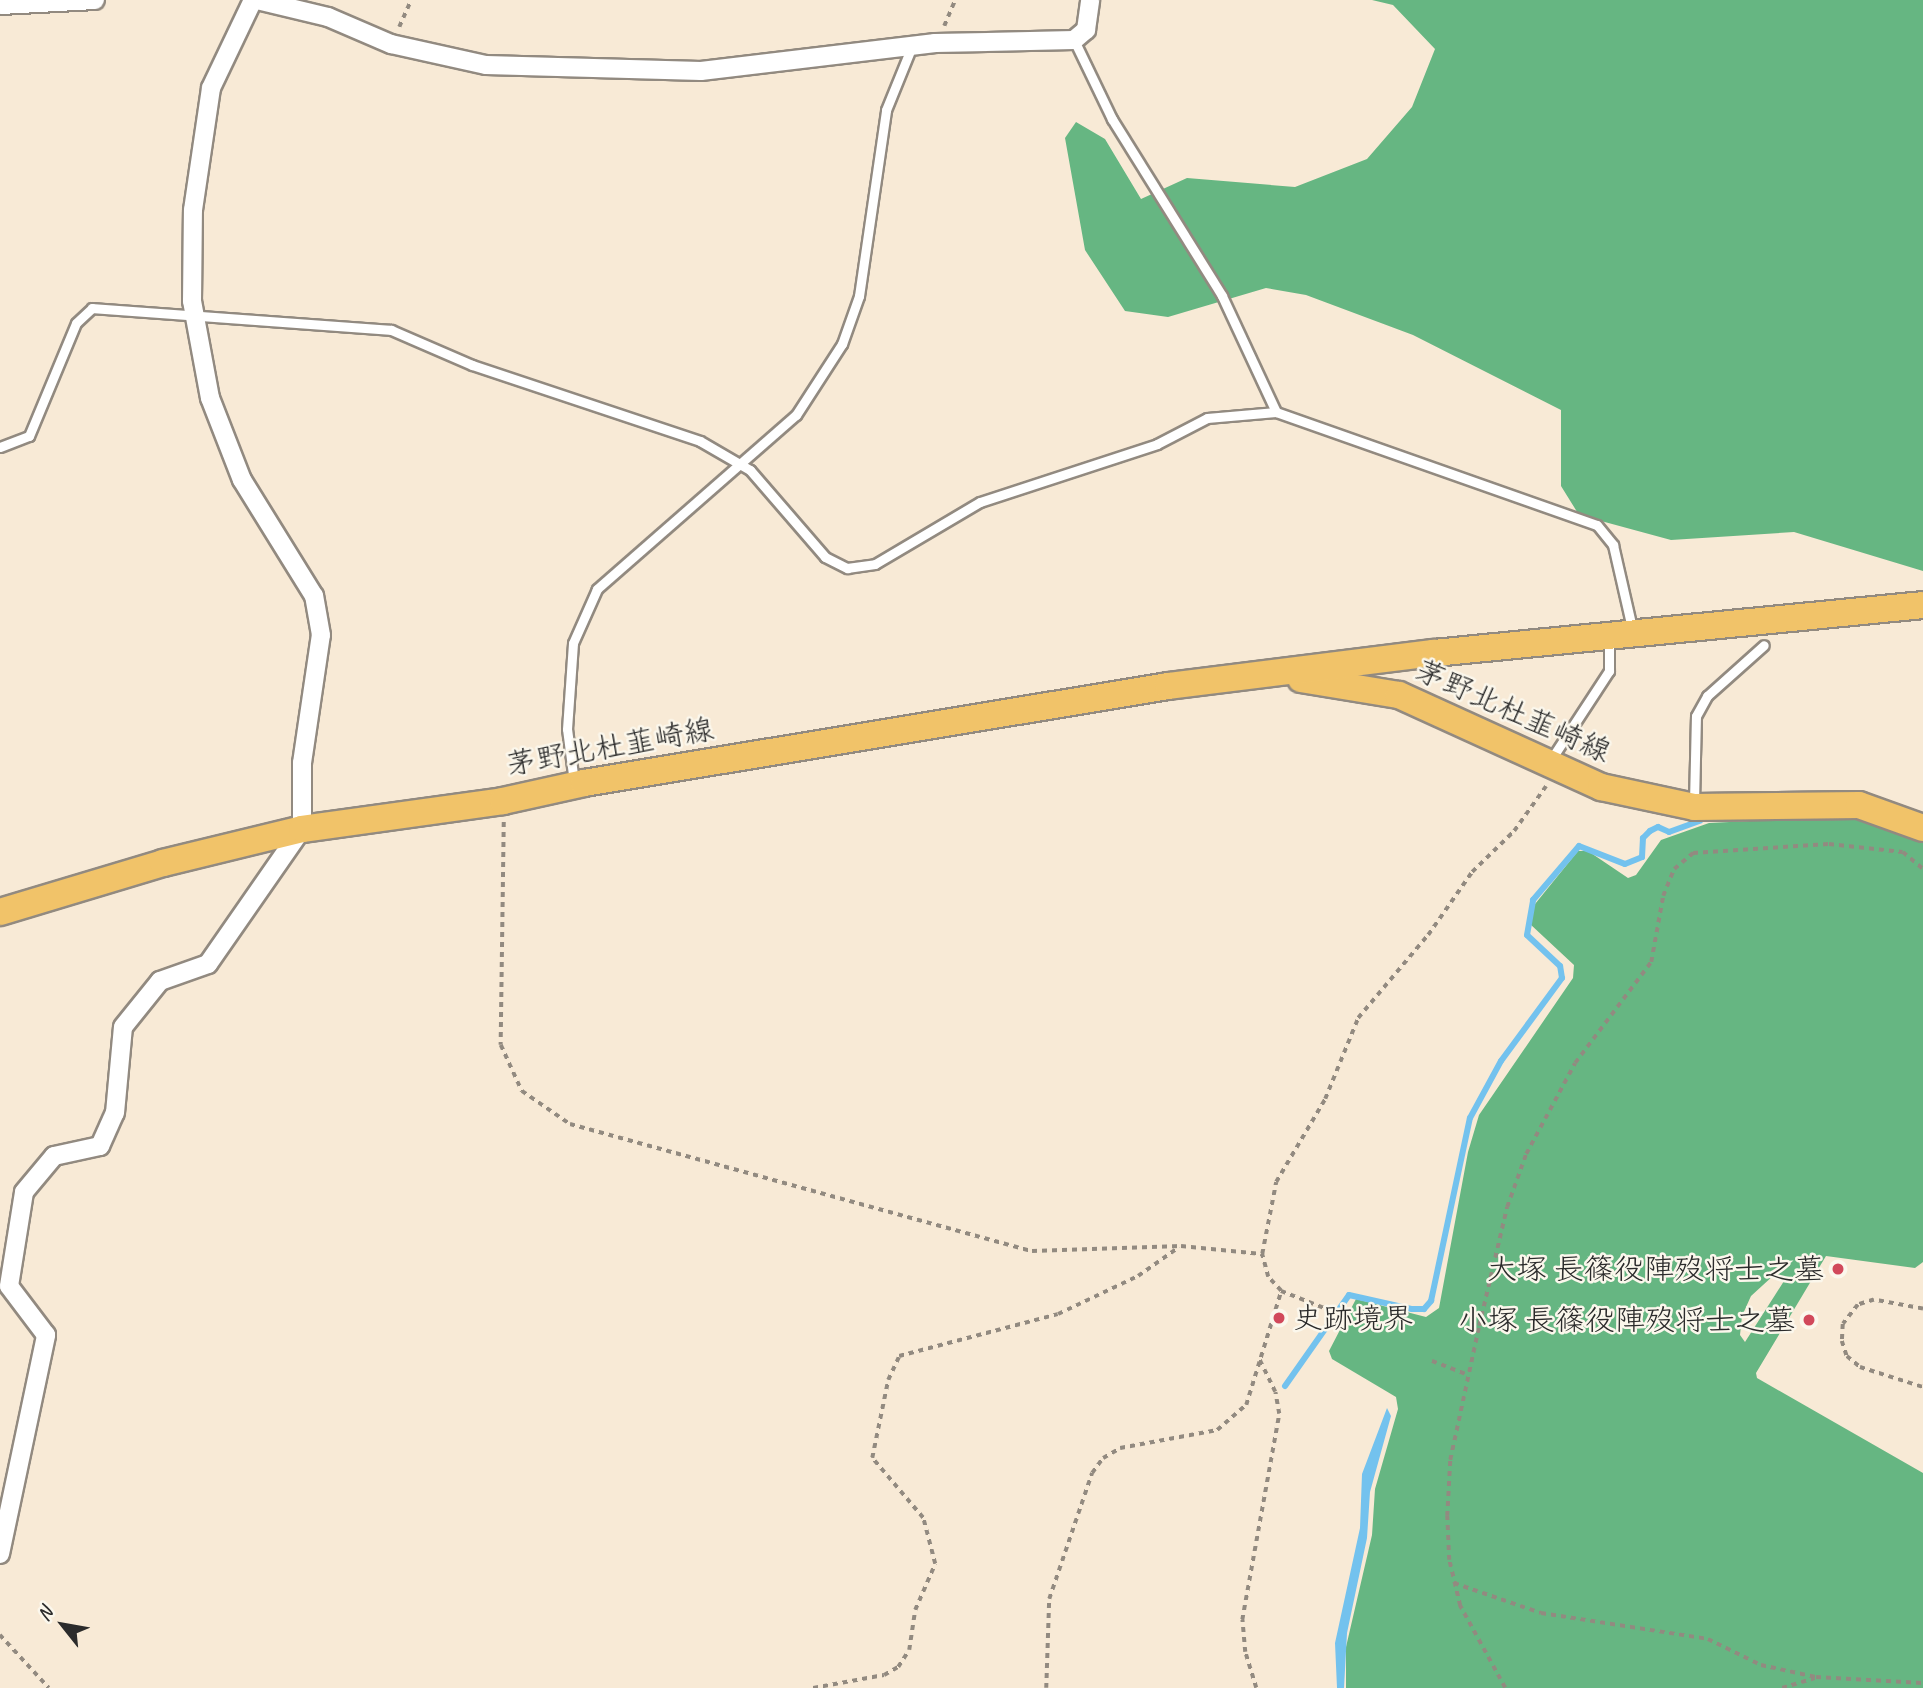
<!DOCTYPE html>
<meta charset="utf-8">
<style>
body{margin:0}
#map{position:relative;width:1923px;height:1688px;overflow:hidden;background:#f8ead6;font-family:Caveat,"Klee One",sans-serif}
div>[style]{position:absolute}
.forest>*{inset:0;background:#66b682}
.water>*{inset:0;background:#73c2ee}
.stream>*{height:6px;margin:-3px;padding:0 3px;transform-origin:3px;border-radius:3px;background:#73c2ee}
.path>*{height:3.5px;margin-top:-1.75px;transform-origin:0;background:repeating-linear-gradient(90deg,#928a80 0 5px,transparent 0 10px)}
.roads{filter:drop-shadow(2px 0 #928a80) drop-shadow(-2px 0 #928a80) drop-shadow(0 2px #928a80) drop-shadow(0 -2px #928a80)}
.service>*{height:9px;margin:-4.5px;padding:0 4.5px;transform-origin:4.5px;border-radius:4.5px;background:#fff}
.minor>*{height:18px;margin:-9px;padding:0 9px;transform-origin:9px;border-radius:9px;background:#fff}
.primary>*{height:26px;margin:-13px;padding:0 13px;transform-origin:13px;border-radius:13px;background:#f1c369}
.dots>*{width:19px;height:19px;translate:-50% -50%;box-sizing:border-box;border:4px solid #fbf7ec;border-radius:50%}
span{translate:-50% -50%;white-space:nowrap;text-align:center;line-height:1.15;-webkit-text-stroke:5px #fbf7ec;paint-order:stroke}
.street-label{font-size:30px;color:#2b2b2b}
.poi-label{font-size:30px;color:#2b2b2b}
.right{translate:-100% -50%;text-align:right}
.left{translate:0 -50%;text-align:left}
.north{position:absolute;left:28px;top:1590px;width:70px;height:70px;-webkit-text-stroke:5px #fbf7ec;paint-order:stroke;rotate:301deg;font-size:19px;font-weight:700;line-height:28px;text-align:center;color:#2b2b2b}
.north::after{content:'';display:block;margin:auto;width:24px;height:32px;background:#2b2b2b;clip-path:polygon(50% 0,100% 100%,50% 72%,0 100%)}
</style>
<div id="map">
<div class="forest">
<div style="clip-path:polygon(1372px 0,1923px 0,1923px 571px,1794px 532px,1671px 540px,1579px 515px,1561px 486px,1561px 410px,1413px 335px,1306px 295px,1266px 288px,1168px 317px,1125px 311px,1085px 250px,1065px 138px,1076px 122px,1105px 139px,1141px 199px,1187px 178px,1295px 187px,1367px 159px,1412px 107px,1435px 49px,1393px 5px)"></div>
<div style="clip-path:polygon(evenodd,1847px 816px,1894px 828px,1923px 841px,1923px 1262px,1915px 1268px,1826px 1256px,1756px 1373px,1757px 1378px,1923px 1473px,1923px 1688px,1346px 1688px,1346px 1647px,1372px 1535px,1375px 1489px,1398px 1409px,1396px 1397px,1332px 1359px,1329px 1351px,1356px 1299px,1426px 1317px,1439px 1308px,1468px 1152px,1479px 1115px,1573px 978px,1574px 965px,1530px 924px,1531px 909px,1578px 851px,1588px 851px,1628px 878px,1636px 875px,1661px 840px,1709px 823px,1847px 816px,1774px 1275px,1784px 1281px,1745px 1342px,1740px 1335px,1742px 1316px,1751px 1296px,1774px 1275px)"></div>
</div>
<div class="water">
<div style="clip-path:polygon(1387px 1408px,1391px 1416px,1370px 1492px,1367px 1538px,1347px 1633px,1344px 1688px,1337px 1688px,1335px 1643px,1360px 1528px,1362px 1474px)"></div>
</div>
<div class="stream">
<div style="left:1285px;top:1386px;width:111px;rotate:-54.9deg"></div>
<div style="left:1349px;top:1295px;width:65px;rotate:12.5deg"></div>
<div style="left:1412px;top:1309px;width:12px"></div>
<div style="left:1424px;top:1309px;width:11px;rotate:-49deg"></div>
<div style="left:1431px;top:1301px;width:187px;rotate:-78deg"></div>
<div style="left:1470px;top:1118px;width:65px;rotate:-61.5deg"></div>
<div style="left:1501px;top:1061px;width:103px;rotate:-53.7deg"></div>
<div style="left:1562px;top:978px;width:12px;rotate:-99deg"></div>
<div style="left:1560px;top:966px;width:45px;rotate:-136.8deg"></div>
<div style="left:1527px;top:935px;width:36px;rotate:-80deg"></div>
<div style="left:1533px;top:900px;width:71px;rotate:-49.6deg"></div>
<div style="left:1579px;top:846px;width:49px;rotate:21.4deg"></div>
<div style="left:1625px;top:864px;width:18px;rotate:-22deg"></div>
<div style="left:1642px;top:857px;width:19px;rotate:-87deg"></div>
<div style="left:1643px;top:838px;width:10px;rotate:-45deg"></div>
<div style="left:1650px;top:831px;width:9px;rotate:-27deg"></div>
<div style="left:1658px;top:827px;width:12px;rotate:24deg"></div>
<div style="left:1669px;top:832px;width:33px;rotate:-20deg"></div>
</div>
<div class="path">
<div style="left:944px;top:26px;width:28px;rotate:-67deg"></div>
<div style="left:399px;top:27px;width:30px;rotate:-66deg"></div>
<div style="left:504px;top:822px;width:223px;rotate:90.8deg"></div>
<div style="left:501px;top:1045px;width:51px;rotate:65.5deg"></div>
<div style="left:522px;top:1091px;width:58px;rotate:34.5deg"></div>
<div style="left:570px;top:1124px;width:479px;rotate:15.4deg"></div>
<div style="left:1032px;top:1251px;width:149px;rotate:-1.9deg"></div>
<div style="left:1181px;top:1246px;width:81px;rotate:5.6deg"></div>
<div style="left:1262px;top:1254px;width:73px;rotate:-79deg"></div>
<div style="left:1276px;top:1182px;width:96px;rotate:-59.4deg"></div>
<div style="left:1325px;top:1099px;width:87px;rotate:-67.8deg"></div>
<div style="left:1358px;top:1018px;width:109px;rotate:-49.9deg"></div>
<div style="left:1428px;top:935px;width:77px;rotate:-55.1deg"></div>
<div style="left:1472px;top:872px;width:59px;rotate:-44.3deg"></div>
<div style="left:1514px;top:831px;width:55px;rotate:-54.6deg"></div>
<div style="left:1281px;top:1291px;width:57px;rotate:21.6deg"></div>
<div style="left:1923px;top:1309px;width:50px;rotate:-169.6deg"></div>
<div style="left:1874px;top:1300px;width:17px;rotate:163deg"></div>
<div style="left:1858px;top:1305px;width:24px;rotate:128deg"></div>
<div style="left:1843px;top:1324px;width:17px;rotate:93deg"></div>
<div style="left:1842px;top:1341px;width:16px;rotate:72deg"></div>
<div style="left:1847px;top:1356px;width:17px;rotate:40deg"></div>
<div style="left:1860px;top:1367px;width:66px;rotate:17.6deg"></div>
<div style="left:1432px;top:1361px;width:40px;rotate:21deg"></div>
<div style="left:1454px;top:1583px;width:92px;rotate:19deg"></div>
<div style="left:1541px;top:1613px;width:169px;rotate:8.8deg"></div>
<div style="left:1708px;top:1639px;width:59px;rotate:26.1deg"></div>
<div style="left:1761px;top:1665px;width:56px;rotate:12.3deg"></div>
<div style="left:1816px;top:1677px;width:107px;rotate:3.2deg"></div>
<div style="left:0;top:1635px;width:72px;rotate:47.2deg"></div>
<div style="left:813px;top:1688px;width:72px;rotate:-10.4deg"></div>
<div style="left:884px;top:1675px;width:16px;rotate:-30deg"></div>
<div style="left:898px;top:1667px;width:20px;rotate:-57deg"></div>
<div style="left:909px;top:1650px;width:40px;rotate:-81.5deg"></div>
<div style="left:915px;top:1610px;width:50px;rotate:-66.5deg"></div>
<div style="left:935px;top:1564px;width:48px;rotate:-104.6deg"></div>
<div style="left:923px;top:1518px;width:79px;rotate:-130.4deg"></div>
<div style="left:872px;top:1458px;width:80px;rotate:-78.4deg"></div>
<div style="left:888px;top:1380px;width:26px;rotate:-65deg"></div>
<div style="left:899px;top:1356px;width:164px;rotate:-14.8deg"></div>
<div style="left:1058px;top:1314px;width:89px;rotate:-25.4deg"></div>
<div style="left:1138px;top:1276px;width:50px;rotate:-35.3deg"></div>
<div style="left:1046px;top:1688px;width:89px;rotate:-88.1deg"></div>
<div style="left:1049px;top:1599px;width:133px;rotate:-71.2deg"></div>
<div style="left:1092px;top:1473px;width:19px;rotate:-54deg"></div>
<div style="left:1103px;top:1458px;width:20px;rotate:-30deg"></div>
<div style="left:1120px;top:1448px;width:99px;rotate:-10.5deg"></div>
<div style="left:1217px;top:1430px;width:38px;rotate:-41deg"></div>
<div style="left:1246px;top:1405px;width:119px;rotate:-72.9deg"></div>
<div style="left:1281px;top:1291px;width:19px;rotate:-133deg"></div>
<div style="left:1268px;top:1277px;width:24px;rotate:-105deg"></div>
<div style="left:1256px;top:1688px;width:38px;rotate:-107deg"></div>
<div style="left:1245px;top:1652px;width:32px;rotate:-95deg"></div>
<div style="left:1242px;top:1620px;width:209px;rotate:-79.8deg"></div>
<div style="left:1279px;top:1414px;width:22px;rotate:-100deg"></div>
<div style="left:1275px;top:1392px;width:39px;rotate:-116deg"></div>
<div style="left:1505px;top:1688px;width:94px;rotate:-118.8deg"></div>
<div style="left:1460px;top:1606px;width:47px;rotate:-103.4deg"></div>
<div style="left:1449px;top:1560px;width:44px;rotate:-92.6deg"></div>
<div style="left:1447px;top:1516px;width:56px;rotate:-86.9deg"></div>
<div style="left:1450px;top:1460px;width:137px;rotate:-77.8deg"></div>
<div style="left:1479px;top:1326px;width:122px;rotate:-76.8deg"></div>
<div style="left:1507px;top:1207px;width:56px;rotate:-70.3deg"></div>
<div style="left:1526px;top:1154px;width:103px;rotate:-61.7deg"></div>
<div style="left:1575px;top:1063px;width:126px;rotate:-53deg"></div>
<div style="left:1651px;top:962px;width:67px;rotate:-79.7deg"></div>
<div style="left:1663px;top:896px;width:29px;rotate:-68deg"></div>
<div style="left:1674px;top:869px;width:25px;rotate:-40deg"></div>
<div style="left:1693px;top:853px;width:136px;rotate:-3.8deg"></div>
<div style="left:1829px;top:844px;width:74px;rotate:6.2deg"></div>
<div style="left:1903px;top:852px;width:26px;rotate:40deg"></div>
<div style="left:1782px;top:1688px;width:34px;rotate:-17deg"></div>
</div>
<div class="roads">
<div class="service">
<div style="left:1074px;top:40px;width:88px;rotate:64.3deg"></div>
<div style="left:1112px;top:119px;width:208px;rotate:58.1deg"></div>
<div style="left:1222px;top:296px;width:128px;rotate:65deg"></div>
<div style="left:1276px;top:412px;width:340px;rotate:19.4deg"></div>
<div style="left:1597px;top:525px;width:26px;rotate:51deg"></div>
<div style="left:1613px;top:545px;width:89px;rotate:77.1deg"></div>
<div style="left:0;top:447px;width:31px;rotate:-21deg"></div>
<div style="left:29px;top:436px;width:122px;rotate:-67.4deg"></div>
<div style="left:76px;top:323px;width:22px;rotate:-43deg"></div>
<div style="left:92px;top:308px;width:300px;rotate:4.2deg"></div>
<div style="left:391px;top:330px;width:88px;rotate:23.4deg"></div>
<div style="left:472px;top:365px;width:240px;rotate:18.4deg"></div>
<div style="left:700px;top:441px;width:58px;rotate:30.1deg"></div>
<div style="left:750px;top:470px;width:115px;rotate:49.2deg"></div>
<div style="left:825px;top:557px;width:25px;rotate:27deg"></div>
<div style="left:847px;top:568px;width:28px;rotate:-8deg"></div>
<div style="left:875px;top:564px;width:122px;rotate:-30.6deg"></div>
<div style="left:980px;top:502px;width:186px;rotate:-18.1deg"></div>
<div style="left:1157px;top:444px;width:56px;rotate:-27.5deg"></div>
<div style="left:1207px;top:418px;width:69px;rotate:-5deg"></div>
<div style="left:1550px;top:761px;width:108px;rotate:-56.8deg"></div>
<div style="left:1609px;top:671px;width:33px;rotate:-90deg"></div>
<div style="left:574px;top:782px;width:53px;rotate:-97.5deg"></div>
<div style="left:567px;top:729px;width:86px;rotate:-86deg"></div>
<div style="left:573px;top:643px;width:59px;rotate:-66deg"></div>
<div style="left:597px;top:589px;width:264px;rotate:-41.2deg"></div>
<div style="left:796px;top:415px;width:85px;rotate:-57.1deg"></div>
<div style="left:842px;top:344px;width:51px;rotate:-70.5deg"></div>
<div style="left:859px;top:296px;width:188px;rotate:-81.7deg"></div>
<div style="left:886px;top:110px;width:69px;rotate:-67.9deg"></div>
<div style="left:1694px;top:803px;width:87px;rotate:-88.7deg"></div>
<div style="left:1696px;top:716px;width:23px;rotate:-61deg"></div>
<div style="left:1707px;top:696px;width:76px;rotate:-41.8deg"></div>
</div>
<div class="minor">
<div style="left:257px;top:0;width:73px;rotate:13.5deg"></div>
<div style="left:328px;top:17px;width:69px;rotate:23.2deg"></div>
<div style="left:391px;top:44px;width:97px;rotate:12.5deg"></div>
<div style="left:486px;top:65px;width:215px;rotate:1.6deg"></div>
<div style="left:701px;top:71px;width:236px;rotate:-6.8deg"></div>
<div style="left:935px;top:43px;width:139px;rotate:-1.2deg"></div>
<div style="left:1074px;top:40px;width:16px;rotate:-40deg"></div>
<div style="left:1086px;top:30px;width:30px;rotate:-82deg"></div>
<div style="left:0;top:5px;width:95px;rotate:-3deg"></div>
<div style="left:0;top:1554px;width:224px;rotate:-78.1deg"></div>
<div style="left:46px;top:1335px;width:61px;rotate:-127.1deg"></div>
<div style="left:9px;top:1286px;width:95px;rotate:-80.9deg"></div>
<div style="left:24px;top:1192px;width:47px;rotate:-50.2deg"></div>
<div style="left:54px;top:1156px;width:47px;rotate:-12.3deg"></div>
<div style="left:100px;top:1146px;width:36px;rotate:-66deg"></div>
<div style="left:115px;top:1113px;width:86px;rotate:-84.7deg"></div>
<div style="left:123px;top:1027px;width:59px;rotate:-51.2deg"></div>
<div style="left:160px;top:981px;width:51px;rotate:-19.5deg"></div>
<div style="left:208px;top:964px;width:165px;rotate:-55.2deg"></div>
<div style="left:302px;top:829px;width:66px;rotate:-90deg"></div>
<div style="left:302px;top:763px;width:129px;rotate:-81.6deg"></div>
<div style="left:321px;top:635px;width:40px;rotate:-100deg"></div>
<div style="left:314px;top:596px;width:137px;rotate:-121.8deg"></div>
<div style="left:242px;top:480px;width:88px;rotate:-111.3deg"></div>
<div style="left:210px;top:398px;width:99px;rotate:-100.5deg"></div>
<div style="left:192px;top:301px;width:91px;rotate:-89.4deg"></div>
<div style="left:193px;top:210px;width:123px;rotate:-81.6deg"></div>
<div style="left:211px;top:88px;width:98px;rotate:-64.5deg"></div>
</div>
<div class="primary">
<div style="left:1301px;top:679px;width:99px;rotate:9.3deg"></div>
<div style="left:1399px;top:695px;width:222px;rotate:24.5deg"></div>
<div style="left:1601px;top:787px;width:95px;rotate:12.1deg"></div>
<div style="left:1694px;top:807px;width:165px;rotate:-0.7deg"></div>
<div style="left:1859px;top:805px;width:68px;rotate:19.8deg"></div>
<div style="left:0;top:912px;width:170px;rotate:-16.7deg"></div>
<div style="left:163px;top:863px;width:143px;rotate:-13.7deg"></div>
<div style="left:302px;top:829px;width:203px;rotate:-7.9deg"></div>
<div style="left:503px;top:801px;width:83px;rotate:-12.5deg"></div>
<div style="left:584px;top:783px;width:592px;rotate:-9.43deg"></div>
<div style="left:1168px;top:686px;width:268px;rotate:-7.1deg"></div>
<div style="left:1434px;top:653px;width:491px;rotate:-5.6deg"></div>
</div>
</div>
<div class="dots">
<div style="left:1838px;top:1269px;background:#d1495b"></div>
<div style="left:1279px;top:1318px;background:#d1495b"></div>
<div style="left:1809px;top:1320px;background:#d1495b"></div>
</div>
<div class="street-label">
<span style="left:1513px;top:711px;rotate:24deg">茅野北杜韮崎線</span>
<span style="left:610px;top:747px;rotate:-10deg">茅野北杜韮崎線</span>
</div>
<div class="poi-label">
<span class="right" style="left:1824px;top:1269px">大塚 長篠役陣歿将士之墓</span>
<span class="left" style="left:1293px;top:1318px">史跡境界</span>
<span class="right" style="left:1795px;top:1320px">小塚 長篠役陣歿将士之墓</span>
</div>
<div class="north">N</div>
</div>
